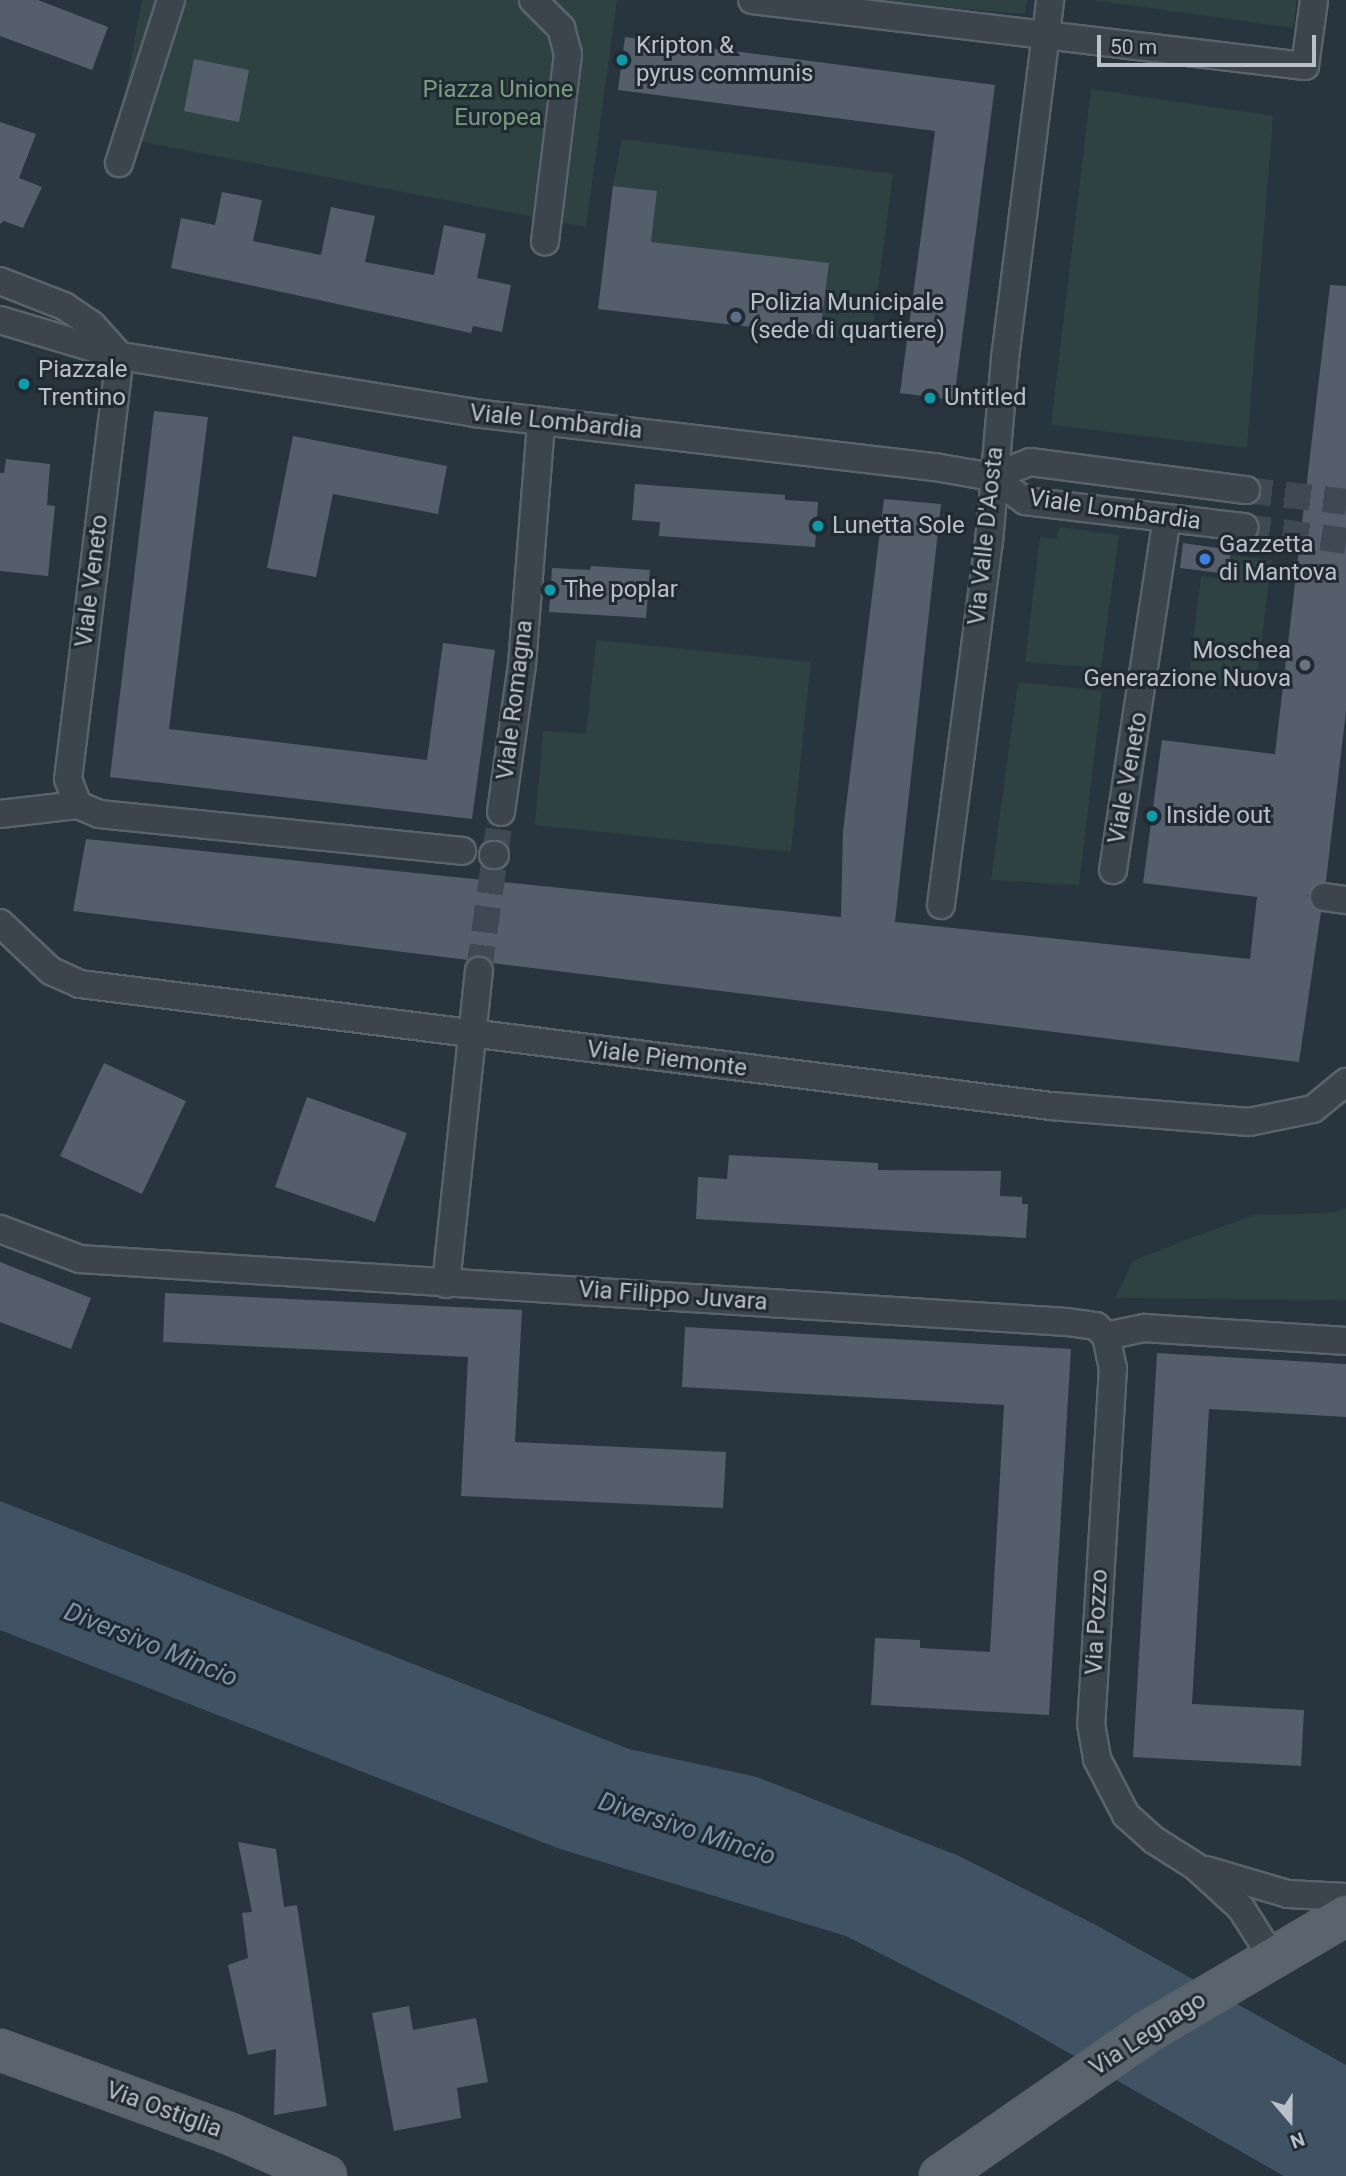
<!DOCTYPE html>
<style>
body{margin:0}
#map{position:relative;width:1346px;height:2176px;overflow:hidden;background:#28343e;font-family:Roboto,sans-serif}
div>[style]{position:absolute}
.green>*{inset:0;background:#2d4241}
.water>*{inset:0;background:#405365}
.building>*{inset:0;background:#545f6b}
.street-tunnel>*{height:26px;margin-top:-13px;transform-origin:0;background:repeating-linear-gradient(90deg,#3e4953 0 26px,transparent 0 39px)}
.roads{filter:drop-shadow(2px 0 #5a636c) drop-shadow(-2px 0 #5a636c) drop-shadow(0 2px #5a636c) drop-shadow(0 -2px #5a636c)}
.street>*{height:26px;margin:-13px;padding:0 13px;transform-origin:13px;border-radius:13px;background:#3c454e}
.primary>*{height:38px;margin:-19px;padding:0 19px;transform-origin:19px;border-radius:19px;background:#5a646e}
.dots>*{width:19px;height:19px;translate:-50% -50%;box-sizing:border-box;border:4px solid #212a33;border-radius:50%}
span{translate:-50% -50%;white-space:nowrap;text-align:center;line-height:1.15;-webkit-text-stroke:6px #212a33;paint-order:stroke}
.poi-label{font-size:24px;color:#b9c0c9}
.left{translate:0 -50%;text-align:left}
.right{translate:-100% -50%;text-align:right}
.park-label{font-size:24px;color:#799c7f}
.street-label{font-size:24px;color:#b9c0c9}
.water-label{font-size:26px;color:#7d93a8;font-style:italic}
.north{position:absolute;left:1255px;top:2085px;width:70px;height:70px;-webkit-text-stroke:5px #212a33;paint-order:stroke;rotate:160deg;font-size:19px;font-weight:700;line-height:28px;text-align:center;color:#b9c0c9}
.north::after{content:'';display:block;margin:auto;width:24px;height:32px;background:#b9c0c9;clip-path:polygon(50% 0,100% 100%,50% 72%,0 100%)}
.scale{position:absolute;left:1097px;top:35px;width:219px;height:32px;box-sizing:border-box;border:4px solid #b9c0c9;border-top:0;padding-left:9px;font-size:21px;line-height:24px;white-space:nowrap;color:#b9c0c9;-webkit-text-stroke:5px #212a33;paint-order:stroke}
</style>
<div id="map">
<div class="green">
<div style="clip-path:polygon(142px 0,617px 0,586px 227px,117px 137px)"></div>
<div style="clip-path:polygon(856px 0,1027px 0,1025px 14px)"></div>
<div style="clip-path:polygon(1092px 0,1297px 0,1293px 28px)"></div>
<div style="clip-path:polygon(1091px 89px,1273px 116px,1247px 448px,1051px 425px)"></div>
<div style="clip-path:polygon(622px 139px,893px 174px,871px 342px,820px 335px,829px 263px,651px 242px,657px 191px,613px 186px)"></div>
<div style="clip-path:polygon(1059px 527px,1119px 535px,1101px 668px,1025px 662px,1040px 537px,1056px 539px)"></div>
<div style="clip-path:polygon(1231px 555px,1272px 560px,1255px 690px,1188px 681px,1201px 576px,1228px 579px)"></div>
<div style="clip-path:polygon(596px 640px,811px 662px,791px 852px,535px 825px,543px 731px,586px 734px)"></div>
<div style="clip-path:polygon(1018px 682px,1102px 691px,1079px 885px,991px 880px)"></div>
<div style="clip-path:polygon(1346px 1208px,1346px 1300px,1115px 1298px,1133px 1261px,1183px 1241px,1254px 1215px,1333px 1213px)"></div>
</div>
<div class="water">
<div style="clip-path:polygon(0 1501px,629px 1749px,757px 1777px,959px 1856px,1094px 1924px,1346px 2065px,1346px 2176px,1284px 2176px,1013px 2021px,846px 1936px,560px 1849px,0 1630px)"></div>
</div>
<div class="building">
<div style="clip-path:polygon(0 0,38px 0,108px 27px,92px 70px,0 36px)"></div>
<div style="clip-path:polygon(625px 37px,995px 85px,954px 400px,900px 393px,935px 131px,618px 90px)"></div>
<div style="clip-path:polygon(194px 59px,249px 70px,239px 122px,184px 111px)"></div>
<div style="clip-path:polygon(0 122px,36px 134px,19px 178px,42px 187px,23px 228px,4px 221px,0 224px)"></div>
<div style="clip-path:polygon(613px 186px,657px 191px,651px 242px,829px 263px,820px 335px,598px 309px)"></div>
<div style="clip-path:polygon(222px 192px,262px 200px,253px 241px,321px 255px,331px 207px,375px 216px,365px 262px,434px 275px,444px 225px,486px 234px,477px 278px,511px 285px,502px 332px,473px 326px,471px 333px,171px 268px,181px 218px,215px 225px)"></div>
<div style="clip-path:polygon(1330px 285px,1346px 286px,1346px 711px,1326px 881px,1312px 887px,1308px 896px,1314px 909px,1321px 912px,1299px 1062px,492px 963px,481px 956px,468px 960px,73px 911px,86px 839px,841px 917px,843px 831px,884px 499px,941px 504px,895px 922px,1250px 959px,1257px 897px,1143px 883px,1162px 740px,1275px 754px)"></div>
<div style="clip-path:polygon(154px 411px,208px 417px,169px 729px,427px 760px,443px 643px,495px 650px,472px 819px,110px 777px)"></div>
<div style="clip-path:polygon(293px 436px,447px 466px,438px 514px,333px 494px,316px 577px,267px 568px)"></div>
<div style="clip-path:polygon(6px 459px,50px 464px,47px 505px,55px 506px,48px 576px,0 571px,0 473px,4px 473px)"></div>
<div style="clip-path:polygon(635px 484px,785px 495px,785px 500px,818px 502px,815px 547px,659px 536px,660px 522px,632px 520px)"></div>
<div style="clip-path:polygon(1183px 543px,1231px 550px,1228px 574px,1180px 568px)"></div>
<div style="clip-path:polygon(591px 566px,650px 570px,646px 618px,549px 612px,552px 568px,590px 570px)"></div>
<div style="clip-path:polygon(104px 1063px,186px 1101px,142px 1194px,60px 1156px)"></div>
<div style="clip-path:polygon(307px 1097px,407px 1133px,375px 1222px,275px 1187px)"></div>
<div style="clip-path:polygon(729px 1155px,878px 1163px,878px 1170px,1001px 1171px,1000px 1196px,1022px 1197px,1022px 1204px,1028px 1204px,1026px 1238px,696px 1219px,698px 1177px,727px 1179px)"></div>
<div style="clip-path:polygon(0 1262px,91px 1298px,71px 1349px,0 1322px)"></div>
<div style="clip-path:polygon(165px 1293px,522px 1310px,515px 1442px,726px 1452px,723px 1508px,461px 1496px,468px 1357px,163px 1342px)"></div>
<div style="clip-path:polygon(685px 1327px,1071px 1349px,1049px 1715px,871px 1705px,875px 1638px,920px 1640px,920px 1648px,990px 1652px,1004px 1405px,682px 1387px)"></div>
<div style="clip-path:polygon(1157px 1353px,1346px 1364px,1346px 1417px,1209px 1409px,1192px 1704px,1304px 1710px,1301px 1766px,1133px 1757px)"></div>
<div style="clip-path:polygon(238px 1842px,276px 1849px,284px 1907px,297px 1905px,327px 2106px,274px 2115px,276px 2049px,248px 2055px,228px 1965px,248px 1958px,242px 1913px,252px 1912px)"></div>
<div style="clip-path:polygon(409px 2006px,413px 2030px,476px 2018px,488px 2082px,457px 2088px,461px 2118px,394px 2131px,372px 2013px)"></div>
</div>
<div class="street-tunnel">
<div style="left:1246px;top:490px;width:101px;rotate:6.8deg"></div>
<div style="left:1244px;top:527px;width:103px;rotate:7.8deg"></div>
<div style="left:479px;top:971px;width:161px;rotate:-82.1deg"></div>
</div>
<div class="roads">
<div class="street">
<div style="left:533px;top:0;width:40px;rotate:45deg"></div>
<div style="left:561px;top:28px;width:27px;rotate:75deg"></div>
<div style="left:568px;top:54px;width:189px;rotate:97deg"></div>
<div style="left:752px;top:0;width:557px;rotate:6.81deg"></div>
<div style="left:1305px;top:66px;width:67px;rotate:-82.2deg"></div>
<div style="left:119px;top:163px;width:171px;rotate:-72.3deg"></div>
<div style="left:0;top:281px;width:69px;rotate:21.3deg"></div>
<div style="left:64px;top:306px;width:34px;rotate:34deg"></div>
<div style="left:92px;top:325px;width:42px;rotate:47.9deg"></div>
<div style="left:0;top:320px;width:125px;rotate:16.7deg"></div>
<div style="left:120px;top:356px;width:359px;rotate:9.1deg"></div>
<div style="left:474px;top:413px;width:464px;rotate:6.7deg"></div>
<div style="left:935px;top:467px;width:58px;rotate:10deg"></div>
<div style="left:992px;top:477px;width:41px;rotate:36deg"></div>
<div style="left:1025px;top:501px;width:221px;rotate:6.8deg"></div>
<div style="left:120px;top:356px;width:426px;rotate:97deg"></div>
<div style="left:68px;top:779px;width:28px;rotate:69deg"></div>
<div style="left:78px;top:805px;width:23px;rotate:23deg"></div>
<div style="left:99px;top:814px;width:365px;rotate:5.8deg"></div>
<div style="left:992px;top:477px;width:41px;rotate:-21.5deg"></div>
<div style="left:1030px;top:462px;width:218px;rotate:7.4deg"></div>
<div style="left:501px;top:812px;width:148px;rotate:-81.9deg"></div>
<div style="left:522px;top:665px;width:245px;rotate:-85.5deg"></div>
<div style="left:0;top:814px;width:79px;rotate:-6.6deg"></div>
<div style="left:493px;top:855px;width:2px"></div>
<div style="left:1113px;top:870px;width:355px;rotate:-81.3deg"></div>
<div style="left:1324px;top:897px;width:22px;rotate:8deg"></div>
<div style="left:941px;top:905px;width:366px;rotate:-82.5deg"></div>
<div style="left:989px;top:542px;width:185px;rotate:-85deg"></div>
<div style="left:1005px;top:358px;width:361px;rotate:-82.8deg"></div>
<div style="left:0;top:923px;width:70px;rotate:43.3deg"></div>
<div style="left:51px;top:971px;width:32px;rotate:24deg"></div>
<div style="left:80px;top:984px;width:979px;rotate:7.16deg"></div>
<div style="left:1051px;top:1106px;width:199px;rotate:4.6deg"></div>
<div style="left:1249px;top:1122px;width:65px;rotate:-11.5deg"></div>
<div style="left:1313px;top:1109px;width:43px;rotate:-39.3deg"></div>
<div style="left:0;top:1229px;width:85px;rotate:20.6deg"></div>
<div style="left:80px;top:1259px;width:989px;rotate:3.65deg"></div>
<div style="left:1067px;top:1322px;width:29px;rotate:8deg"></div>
<div style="left:1096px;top:1326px;width:14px;rotate:45deg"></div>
<div style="left:446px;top:1284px;width:315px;rotate:-84deg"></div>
<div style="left:1106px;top:1336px;width:33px;rotate:78deg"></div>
<div style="left:1113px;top:1368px;width:357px;rotate:93.5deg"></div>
<div style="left:1091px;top:1724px;width:36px;rotate:80deg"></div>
<div style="left:1097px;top:1759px;width:63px;rotate:62.6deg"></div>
<div style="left:1126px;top:1815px;width:38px;rotate:42deg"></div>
<div style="left:1154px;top:1840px;width:49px;rotate:32.4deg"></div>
<div style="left:1195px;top:1866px;width:62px;rotate:42.4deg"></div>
<div style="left:1241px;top:1908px;width:58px;rotate:57.7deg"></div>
<div style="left:1106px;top:1336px;width:40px;rotate:-12deg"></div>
<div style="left:1145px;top:1328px;width:201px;rotate:3.7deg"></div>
<div style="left:1206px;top:1870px;width:85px;rotate:16.3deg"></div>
<div style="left:1288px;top:1894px;width:58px;rotate:3deg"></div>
</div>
<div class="primary">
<div style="left:0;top:2050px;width:243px;rotate:20deg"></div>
<div style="left:228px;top:2133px;width:107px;rotate:23.7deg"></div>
<div style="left:940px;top:2176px;width:252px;rotate:-34.8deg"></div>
<div style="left:1147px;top:2032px;width:231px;rotate:-30.5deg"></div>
</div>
</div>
<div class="dots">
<div style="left:622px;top:60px;background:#0f9aa8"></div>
<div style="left:736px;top:317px;background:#5c6f8a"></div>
<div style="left:24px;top:384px;background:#0f9aa8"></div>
<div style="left:930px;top:398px;background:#0f9aa8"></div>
<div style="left:818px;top:526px;background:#0f9aa8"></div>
<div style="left:1205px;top:559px;background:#3f7fe0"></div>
<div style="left:550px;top:590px;background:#0f9aa8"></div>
<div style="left:1305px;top:665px;background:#6b7280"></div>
<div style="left:1152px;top:816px;background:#0f9aa8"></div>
</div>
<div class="poi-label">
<span class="left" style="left:636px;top:60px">Kripton &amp;<br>pyrus communis</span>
<span class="left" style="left:750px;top:317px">Polizia Municipale<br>(sede di quartiere)</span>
<span class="left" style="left:38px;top:384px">Piazzale<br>Trentino</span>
<span class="left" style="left:944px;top:398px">Untitled</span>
<span class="left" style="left:832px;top:526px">Lunetta Sole</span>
<span class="left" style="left:1219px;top:559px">Gazzetta<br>di Mantova</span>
<span class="left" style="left:564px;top:590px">The poplar</span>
<span class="right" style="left:1291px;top:665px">Moschea<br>Generazione Nuova</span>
<span class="left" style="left:1166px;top:816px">Inside out</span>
</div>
<div class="park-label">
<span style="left:498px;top:104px">Piazza Unione<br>Europea</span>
</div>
<div class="street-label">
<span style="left:556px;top:422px;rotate:6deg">Viale Lombardia</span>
<span style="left:1115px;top:510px;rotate:8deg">Viale Lombardia</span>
<span style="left:986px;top:536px;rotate:-84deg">Via Valle D'Aosta</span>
<span style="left:92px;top:581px;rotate:-83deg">Viale Veneto</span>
<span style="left:515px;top:700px;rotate:-83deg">Viale Romagna</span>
<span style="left:1128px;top:778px;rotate:-80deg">Viale Veneto</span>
<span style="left:667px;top:1059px;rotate:7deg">Viale Piemonte</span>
<span style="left:673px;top:1296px;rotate:4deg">Via Filippo Juvara</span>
<span style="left:1097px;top:1622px;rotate:-87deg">Via Pozzo</span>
<span style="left:1148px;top:2034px;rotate:-33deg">Via Legnago</span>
<span style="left:164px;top:2110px;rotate:20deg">Via Ostiglia</span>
</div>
<div class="water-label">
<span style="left:151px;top:1645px;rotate:22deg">Diversivo Mincio</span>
<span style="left:687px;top:1829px;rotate:18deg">Diversivo Mincio</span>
</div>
<div class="north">N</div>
<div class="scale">50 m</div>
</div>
